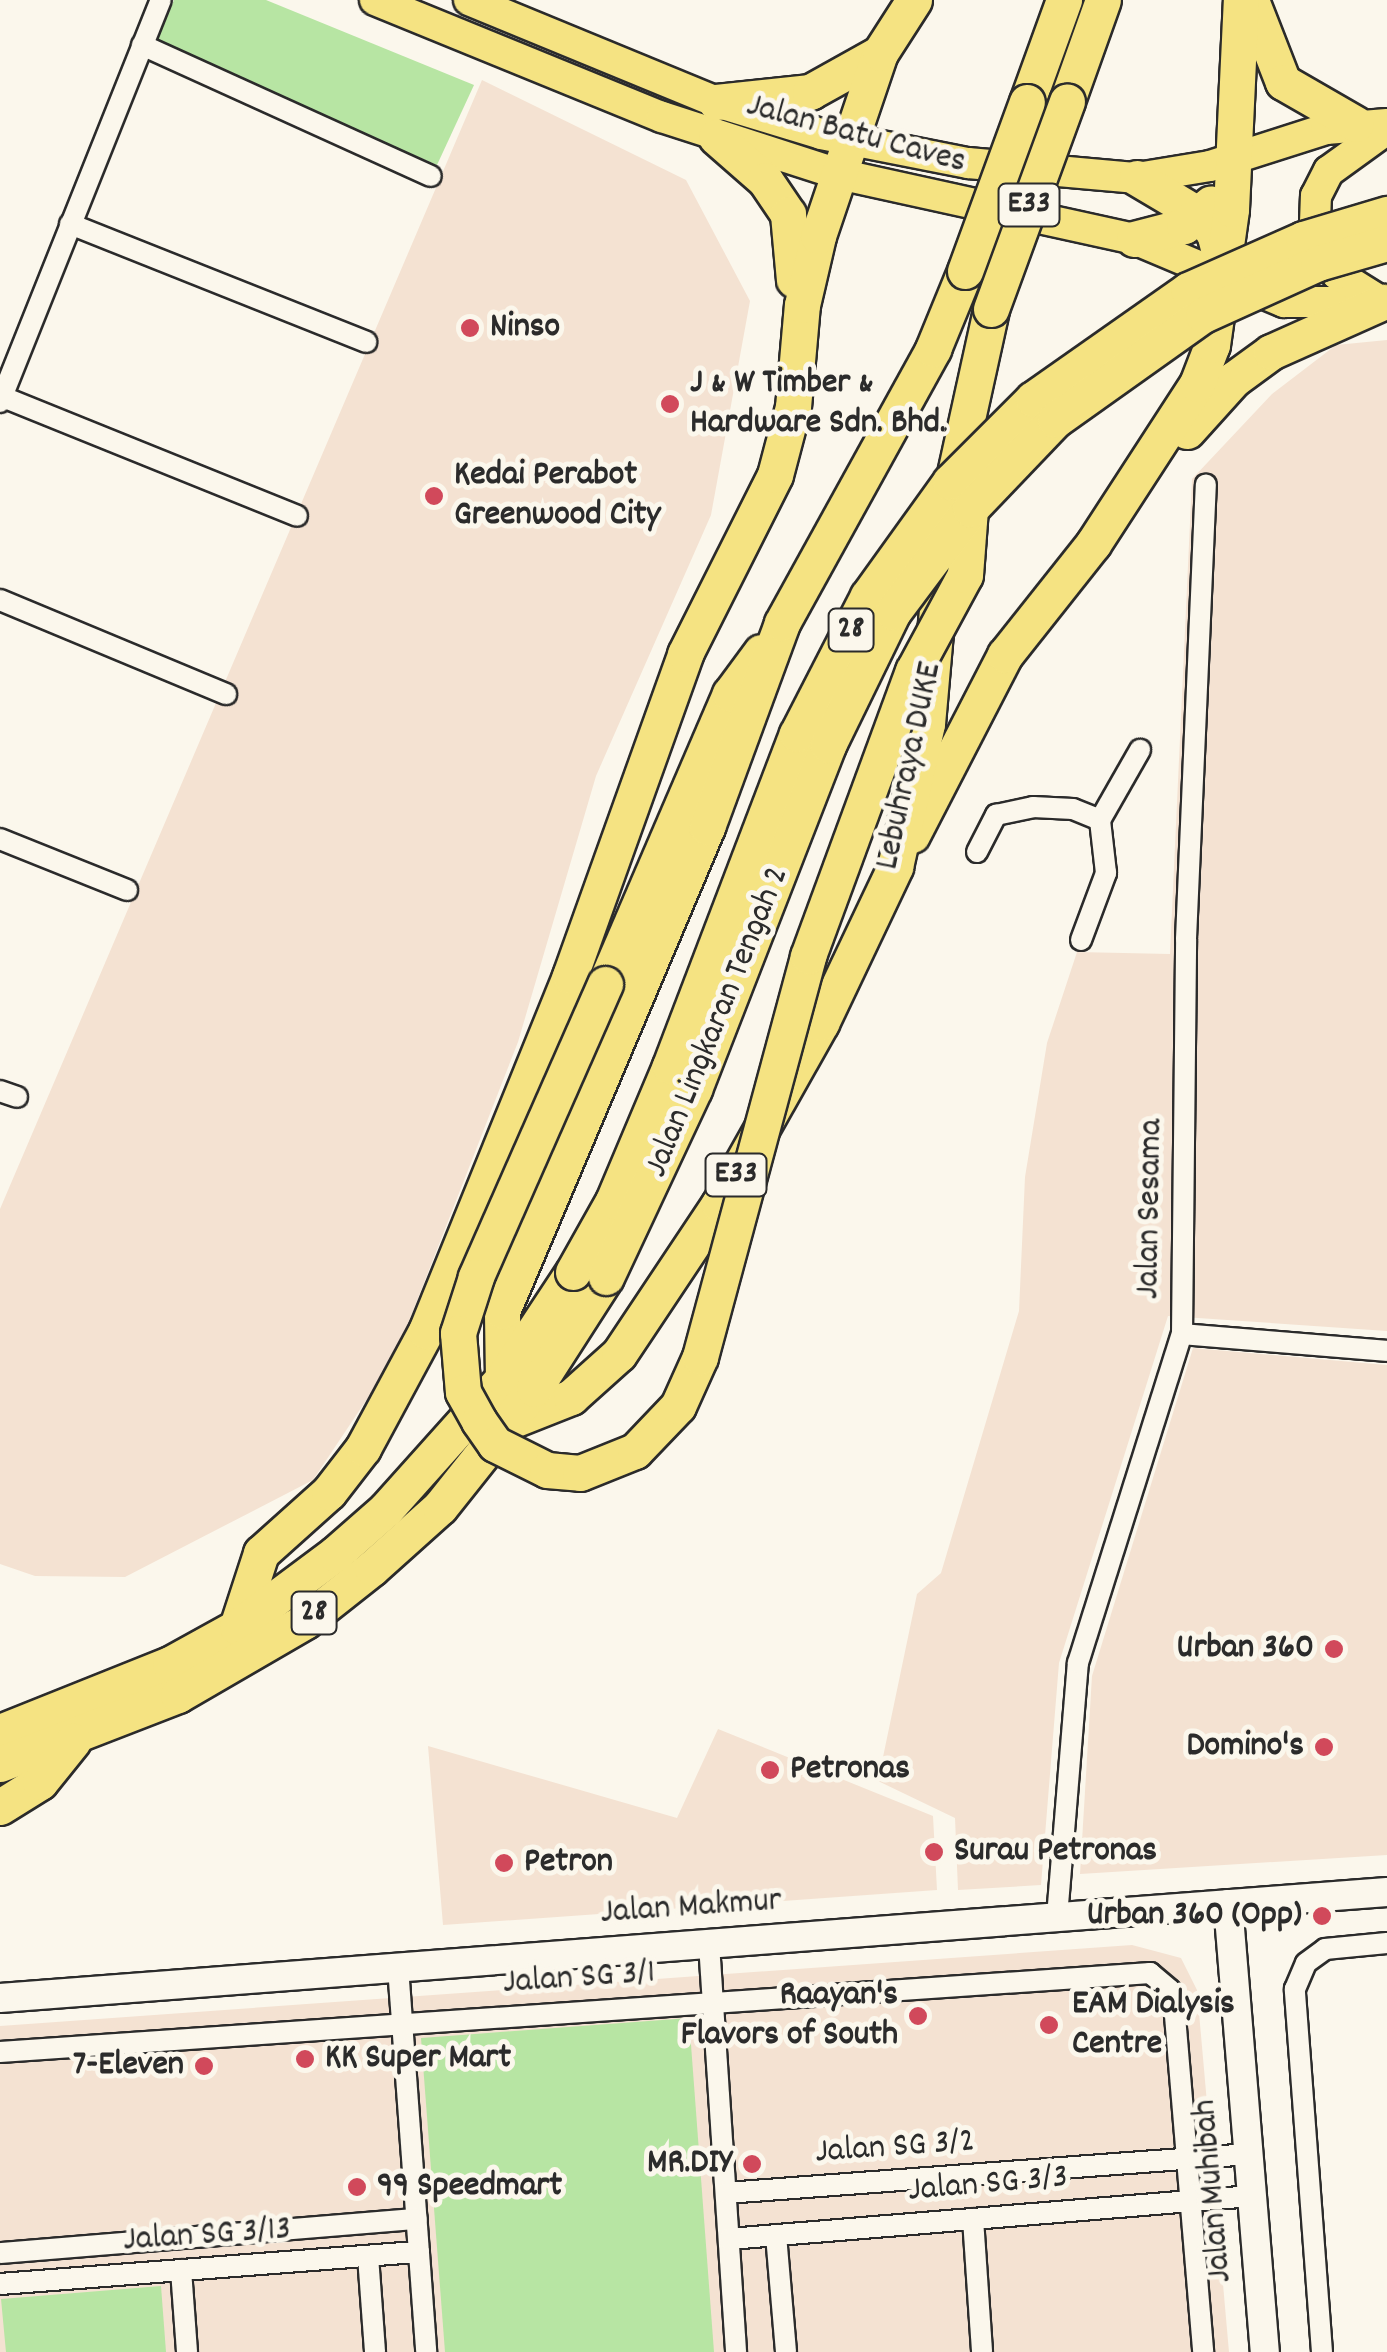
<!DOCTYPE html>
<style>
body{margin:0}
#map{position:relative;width:1387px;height:2352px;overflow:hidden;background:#fbf7ec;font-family:Dekko,sans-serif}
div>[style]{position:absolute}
.built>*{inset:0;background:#f4e2d2}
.green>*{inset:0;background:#b7e5a3}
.roads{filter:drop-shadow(2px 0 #2b2b2b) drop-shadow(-2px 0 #2b2b2b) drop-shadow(0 2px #2b2b2b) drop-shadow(0 -2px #2b2b2b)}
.street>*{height:20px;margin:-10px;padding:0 10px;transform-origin:10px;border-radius:10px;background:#fbf7ec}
.secondary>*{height:28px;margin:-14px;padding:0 14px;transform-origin:14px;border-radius:14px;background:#fbf7ec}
.primary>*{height:30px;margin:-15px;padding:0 15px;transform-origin:15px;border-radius:15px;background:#f5e382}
.highway>*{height:35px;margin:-17.5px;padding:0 17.5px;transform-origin:17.5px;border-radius:17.5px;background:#f5e382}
.bridges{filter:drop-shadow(2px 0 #2b2b2b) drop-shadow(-2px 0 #2b2b2b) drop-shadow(0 2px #2b2b2b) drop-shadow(0 -2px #2b2b2b)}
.highway-bridge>*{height:35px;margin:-17.5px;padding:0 17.5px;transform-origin:17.5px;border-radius:17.5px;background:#f5e382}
.dots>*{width:28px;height:28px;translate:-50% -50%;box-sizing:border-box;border:5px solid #fbf7ec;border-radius:50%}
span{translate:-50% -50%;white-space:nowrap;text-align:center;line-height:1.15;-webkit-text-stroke:10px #fbf7ec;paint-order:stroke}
.shield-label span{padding:2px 8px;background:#fbf7ec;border:2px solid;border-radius:8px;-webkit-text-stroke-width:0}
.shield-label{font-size:32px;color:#2b2b2b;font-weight:700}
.street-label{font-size:35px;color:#2b2b2b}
.poi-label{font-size:35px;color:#2b2b2b;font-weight:700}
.left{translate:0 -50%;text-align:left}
.right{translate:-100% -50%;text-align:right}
</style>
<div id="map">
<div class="built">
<div style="clip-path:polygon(482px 80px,686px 180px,750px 301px,711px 515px,596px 776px,518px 1042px,395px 1357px,313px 1480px,125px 1577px,35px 1576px,0 1564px,0 1209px)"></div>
<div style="clip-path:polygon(1387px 340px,1387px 1331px,1168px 1316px,1059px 1663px,1041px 1885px,958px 1890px,955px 1818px,878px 1781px,917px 1594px,941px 1573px,1019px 1311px,1025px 1177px,1047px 1043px,1077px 952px,1170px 954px,1192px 479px,1272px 394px,1336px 345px)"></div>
<div style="clip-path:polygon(1193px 1348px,1387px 1365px,1387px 1855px,1080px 1874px,1092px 1676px)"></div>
<div style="clip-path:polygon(718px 1729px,933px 1816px,937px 1890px,443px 1925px,428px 1746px,677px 1818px)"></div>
<div style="clip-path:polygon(1132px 1945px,1181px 1958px,1197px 1990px,1229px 2352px,0 2352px,0 2026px)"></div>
</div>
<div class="green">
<div style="clip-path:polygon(174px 0,266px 0,474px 85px,437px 165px,155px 45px)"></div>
<div style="clip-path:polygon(689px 2018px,714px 2352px,445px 2352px,421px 2038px)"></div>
<div style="clip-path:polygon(161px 2286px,166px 2352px,6px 2352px,1px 2299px)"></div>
</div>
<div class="roads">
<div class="street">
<div style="left:142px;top:45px;width:317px;rotate:24.4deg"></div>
<div style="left:70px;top:224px;width:319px;rotate:21.7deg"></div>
<div style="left:3px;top:397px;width:317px;rotate:22deg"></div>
<div style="left:0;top:402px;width:433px;rotate:-68.2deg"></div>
<div style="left:0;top:600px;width:245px;rotate:22.6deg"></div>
<div style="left:0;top:839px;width:137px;rotate:21.9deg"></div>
<div style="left:977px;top:852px;width:42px;rotate:-62.8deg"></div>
<div style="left:996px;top:815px;width:38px;rotate:-12deg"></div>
<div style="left:1033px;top:807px;width:40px;rotate:2.9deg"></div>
<div style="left:1073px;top:809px;width:29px;rotate:22deg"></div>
<div style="left:1081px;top:940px;width:72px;rotate:-69.5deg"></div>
<div style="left:1106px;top:873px;width:53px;rotate:-96.5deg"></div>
<div style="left:1100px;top:820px;width:81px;rotate:-60.3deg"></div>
<div style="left:0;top:1091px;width:18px;rotate:19deg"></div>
<div style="left:1182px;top:1334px;width:206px;rotate:4.7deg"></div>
<div style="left:1057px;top:1917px;width:255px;rotate:-85.3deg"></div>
<div style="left:1078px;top:1663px;width:345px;rotate:-72.5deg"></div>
<div style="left:1182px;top:1334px;width:395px;rotate:-89.4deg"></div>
<div style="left:1186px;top:939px;width:455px;rotate:-87.5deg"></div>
<div style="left:709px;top:1944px;width:409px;rotate:86.2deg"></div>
<div style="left:398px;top:1967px;width:386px;rotate:85.8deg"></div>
<div style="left:0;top:2052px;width:1153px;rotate:-3.93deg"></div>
<div style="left:1150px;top:1973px;width:26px;rotate:40deg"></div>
<div style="left:1170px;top:1990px;width:15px;rotate:74deg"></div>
<div style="left:1174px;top:2004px;width:349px;rotate:85.2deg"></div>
<div style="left:726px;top:2193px;width:524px;rotate:-4.26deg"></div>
<div style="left:973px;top:2219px;width:133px;rotate:86.1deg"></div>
<div style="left:776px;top:2235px;width:117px;rotate:85.1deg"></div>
<div style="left:729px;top:2239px;width:525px;rotate:-4.7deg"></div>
<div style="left:0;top:2253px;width:418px;rotate:-4.7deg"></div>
<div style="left:368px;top:2256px;width:96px;rotate:85.8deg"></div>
<div style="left:181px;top:2270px;width:82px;rotate:85.8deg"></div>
<div style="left:0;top:2284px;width:420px;rotate:-4.4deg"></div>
<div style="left:1322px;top:2352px;width:364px;rotate:-94.3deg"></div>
<div style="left:1295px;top:1989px;width:28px;rotate:-67deg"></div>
<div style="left:1306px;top:1963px;width:24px;rotate:-36deg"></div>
<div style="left:1325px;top:1949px;width:62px;rotate:-5.5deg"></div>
</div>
<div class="secondary">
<div style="left:1228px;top:1904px;width:450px;rotate:85.3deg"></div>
<div style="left:0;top:1998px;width:1391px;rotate:-4.37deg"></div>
</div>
<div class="primary">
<div style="left:375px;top:0;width:310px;rotate:22.2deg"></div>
<div style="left:662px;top:117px;width:186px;rotate:17.9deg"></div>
<div style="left:839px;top:174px;width:302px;rotate:12.4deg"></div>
<div style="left:1134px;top:239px;width:163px;rotate:22.8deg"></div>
<div style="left:1284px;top:302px;width:90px"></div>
<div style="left:469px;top:0;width:267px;rotate:22.4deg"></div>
<div style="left:716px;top:102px;width:110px;rotate:16.9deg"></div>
<div style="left:821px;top:134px;width:150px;rotate:11.2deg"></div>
<div style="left:968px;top:163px;width:170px;rotate:5.1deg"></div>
<div style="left:1137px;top:178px;width:74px;rotate:-9.3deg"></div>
<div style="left:1210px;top:166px;width:122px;rotate:-17.7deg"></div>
<div style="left:1326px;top:129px;width:61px;rotate:-4.7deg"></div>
<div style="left:1380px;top:301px;width:51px;rotate:-147.9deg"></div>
<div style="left:1337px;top:274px;width:23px;rotate:-130deg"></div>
<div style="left:1322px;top:256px;width:34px;rotate:-102deg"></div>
<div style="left:1315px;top:223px;width:27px;rotate:-88deg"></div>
<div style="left:1316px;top:196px;width:28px;rotate:-63deg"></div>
<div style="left:1329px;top:171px;width:72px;rotate:-35.9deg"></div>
</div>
<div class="highway">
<div style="left:1251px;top:0;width:88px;rotate:68.7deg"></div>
<div style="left:1283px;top:82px;width:84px;rotate:29.9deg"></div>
<div style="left:1067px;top:101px;width:107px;rotate:-70.4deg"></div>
<div style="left:716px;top:102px;width:95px;rotate:-6.1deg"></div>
<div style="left:810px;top:92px;width:80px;rotate:-29.1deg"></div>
<div style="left:1027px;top:102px;width:109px;rotate:-70.1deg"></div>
<div style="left:716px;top:137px;width:65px;rotate:41.3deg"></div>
<div style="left:765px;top:180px;width:41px;rotate:55.9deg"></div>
<div style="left:788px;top:214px;width:66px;rotate:84.8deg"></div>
<div style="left:1137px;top:178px;width:74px;rotate:30.7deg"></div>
<div style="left:1201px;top:216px;width:21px;rotate:53deg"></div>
<div style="left:1214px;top:233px;width:34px;rotate:75deg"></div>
<div style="left:1134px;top:239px;width:52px;rotate:-14.6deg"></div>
<div style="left:1184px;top:226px;width:35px;rotate:-40deg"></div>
<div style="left:1187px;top:431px;width:70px;rotate:-47.9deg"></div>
<div style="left:1234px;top:379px;width:46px;rotate:-36.1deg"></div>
<div style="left:1271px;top:352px;width:123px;rotate:-24.1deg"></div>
<div style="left:912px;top:835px;width:203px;rotate:-62.7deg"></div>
<div style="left:1005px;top:655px;width:142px;rotate:-51.6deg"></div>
<div style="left:1093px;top:544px;width:191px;rotate:-57deg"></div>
<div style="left:1197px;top:384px;width:42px;rotate:-69deg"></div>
<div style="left:1212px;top:345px;width:137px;rotate:-82deg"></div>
<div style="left:1231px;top:209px;width:209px;rotate:-87.3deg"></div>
<div style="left:605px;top:984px;width:316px;rotate:-66.7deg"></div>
<div style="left:730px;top:694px;width:52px;rotate:-53.6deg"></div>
<div style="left:503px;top:1378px;width:67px;rotate:-90.9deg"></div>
<div style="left:502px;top:1311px;width:526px;rotate:-67.04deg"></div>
<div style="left:707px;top:827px;width:217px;rotate:-69.8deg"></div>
<div style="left:782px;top:623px;width:313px;rotate:-61.1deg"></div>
<div style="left:933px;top:349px;width:84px;rotate:-67.7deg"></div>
<div style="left:508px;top:1422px;width:68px;rotate:-21.6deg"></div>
<div style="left:571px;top:1397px;width:64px;rotate:-41.9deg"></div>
<div style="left:619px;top:1354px;width:180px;rotate:-56.3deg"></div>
<div style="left:719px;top:1204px;width:208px;rotate:-60.6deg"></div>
<div style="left:821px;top:1023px;width:173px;rotate:-64.6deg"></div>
<div style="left:895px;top:867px;width:147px;rotate:-77.4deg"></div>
<div style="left:927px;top:724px;width:206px;rotate:-85deg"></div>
<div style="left:945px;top:519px;width:215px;rotate:-77.6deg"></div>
<div style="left:237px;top:1627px;width:78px;rotate:-72deg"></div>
<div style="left:261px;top:1553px;width:91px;rotate:-41.9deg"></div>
<div style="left:329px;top:1492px;width:56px;rotate:-52.3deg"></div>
<div style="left:363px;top:1448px;width:133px;rotate:-61.7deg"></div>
<div style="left:426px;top:1331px;width:383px;rotate:-67.9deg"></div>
<div style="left:570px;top:976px;width:342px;rotate:-70.3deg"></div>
<div style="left:685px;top:654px;width:200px;rotate:-63.3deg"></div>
<div style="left:775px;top:475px;width:70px;rotate:-75.2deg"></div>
<div style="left:793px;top:407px;width:102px;rotate:-85deg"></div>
<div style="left:802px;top:305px;width:71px;rotate:-76.9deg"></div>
<div style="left:818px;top:236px;width:193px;rotate:-71.3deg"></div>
<div style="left:880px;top:53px;width:63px;rotate:-57.3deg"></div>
<div style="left:0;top:1732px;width:183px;rotate:-21.8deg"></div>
<div style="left:170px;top:1664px;width:77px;rotate:-28.9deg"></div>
<div style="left:237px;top:1627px;width:122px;rotate:-36.7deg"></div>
<div style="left:335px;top:1554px;width:68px;rotate:-41.4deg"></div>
<div style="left:386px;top:1509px;width:176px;rotate:-48.2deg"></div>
<div style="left:503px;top:1378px;width:127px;rotate:-56.6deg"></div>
<div style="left:0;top:1764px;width:191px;rotate:-21.2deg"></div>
<div style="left:178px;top:1695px;width:147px;rotate:-30.2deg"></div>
<div style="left:305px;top:1621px;width:85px;rotate:-38.3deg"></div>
<div style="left:372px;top:1568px;width:91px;rotate:-41.9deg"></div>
<div style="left:440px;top:1507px;width:151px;rotate:-51.5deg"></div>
<div style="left:534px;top:1389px;width:133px;rotate:-57.3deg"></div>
<div style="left:0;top:1807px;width:47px;rotate:-32deg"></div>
<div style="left:40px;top:1782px;width:53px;rotate:-51.2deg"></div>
</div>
</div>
<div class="bridges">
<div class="highway-bridge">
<div style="left:965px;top:271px;width:180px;rotate:-69.9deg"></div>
<div style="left:991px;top:309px;width:221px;rotate:-69.9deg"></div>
<div style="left:605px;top:984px;width:320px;rotate:113.8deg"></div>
<div style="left:476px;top:1277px;width:59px;rotate:107.8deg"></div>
<div style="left:458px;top:1333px;width:59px;rotate:85.2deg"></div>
<div style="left:463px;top:1392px;width:33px;rotate:61deg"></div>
<div style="left:479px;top:1421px;width:28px;rotate:55deg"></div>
<div style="left:495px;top:1444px;width:58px;rotate:26.6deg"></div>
<div style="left:547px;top:1470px;width:33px;rotate:5deg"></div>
<div style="left:580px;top:1473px;width:59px;rotate:-21.8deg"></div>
<div style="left:635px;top:1451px;width:62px;rotate:-46.3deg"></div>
<div style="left:678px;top:1406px;width:54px;rotate:-65.8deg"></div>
<div style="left:700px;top:1357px;width:415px;rotate:-74.9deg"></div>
<div style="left:808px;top:956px;width:304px;rotate:-69.8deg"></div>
<div style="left:913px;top:671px;width:109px;rotate:-61.6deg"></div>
<div style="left:965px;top:575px;width:66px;rotate:-85.7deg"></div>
<div style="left:573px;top:1272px;width:81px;rotate:-60.6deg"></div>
<div style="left:613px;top:1201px;width:147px;rotate:-67.1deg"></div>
<div style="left:670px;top:1066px;width:355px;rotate:-69.1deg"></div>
<div style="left:797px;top:734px;width:155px;rotate:-62.8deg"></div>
<div style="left:868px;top:596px;width:140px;rotate:-54.3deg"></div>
<div style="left:950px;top:482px;width:117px;rotate:-45deg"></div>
<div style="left:1033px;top:399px;width:189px;rotate:-35.1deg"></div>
<div style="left:1188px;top:290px;width:126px;rotate:-23.9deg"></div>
<div style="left:1303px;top:239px;width:88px;rotate:-16.6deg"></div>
<div style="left:606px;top:1277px;width:208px;rotate:-64.9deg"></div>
<div style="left:694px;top:1089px;width:369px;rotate:-68.7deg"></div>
<div style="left:828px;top:745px;width:148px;rotate:-64deg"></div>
<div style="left:893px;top:612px;width:129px;rotate:-53.2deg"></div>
<div style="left:970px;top:509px;width:123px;rotate:-46.3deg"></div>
<div style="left:1055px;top:420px;width:181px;rotate:-35.4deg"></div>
<div style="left:1203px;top:315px;width:126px;rotate:-24.3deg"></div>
<div style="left:1318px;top:263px;width:72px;rotate:-16.2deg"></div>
</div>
</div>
<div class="dots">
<div style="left:470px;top:328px;background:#d1495b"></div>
<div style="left:670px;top:404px;background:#d1495b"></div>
<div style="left:434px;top:496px;background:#d1495b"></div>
<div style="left:1334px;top:1649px;background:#d1495b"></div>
<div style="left:1324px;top:1747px;background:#d1495b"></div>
<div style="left:770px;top:1770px;background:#d1495b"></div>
<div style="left:934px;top:1852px;background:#d1495b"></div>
<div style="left:504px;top:1863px;background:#d1495b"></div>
<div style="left:1322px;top:1916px;background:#d1495b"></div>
<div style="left:918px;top:2016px;background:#d1495b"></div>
<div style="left:1049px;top:2025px;background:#d1495b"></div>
<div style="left:305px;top:2059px;background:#d1495b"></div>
<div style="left:204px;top:2066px;background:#d1495b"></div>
<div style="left:752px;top:2164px;background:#d1495b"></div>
<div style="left:357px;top:2187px;background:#d1495b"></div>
</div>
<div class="shield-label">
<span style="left:1029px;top:205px">E33</span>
<span style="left:851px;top:630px">28</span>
<span style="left:736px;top:1175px">E33</span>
<span style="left:314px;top:1613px">28</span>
</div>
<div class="street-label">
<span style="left:856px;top:135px;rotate:15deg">Jalan Batu Caves</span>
<span style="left:910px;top:766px;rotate:-78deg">Lebuhraya DUKE</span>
<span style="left:718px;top:1022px;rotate:-68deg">Jalan Lingkaran Tengah 2</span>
<span style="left:1151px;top:1209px;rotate:-89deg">Jalan Sesama</span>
<span style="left:691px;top:1908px;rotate:-4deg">Jalan Makmur</span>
<span style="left:579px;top:1979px;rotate:-4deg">Jalan SG 3/1</span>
<span style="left:895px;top:2148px;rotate:-4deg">Jalan SG 3/2</span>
<span style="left:988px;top:2185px;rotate:-5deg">Jalan SG 3/3</span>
<span style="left:1214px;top:2191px;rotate:-95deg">Jalan Muhibah</span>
<span style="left:207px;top:2236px;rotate:-4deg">Jalan SG 3/13</span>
</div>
<div class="poi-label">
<span class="left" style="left:490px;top:328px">Ninso</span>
<span class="left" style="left:690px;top:404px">J &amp; W Timber &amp;<br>Hardware Sdn. Bhd.</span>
<span class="left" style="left:454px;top:496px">Kedai Perabot<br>Greenwood City</span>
<span class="right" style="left:1314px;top:1649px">Urban 360</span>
<span class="right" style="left:1304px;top:1747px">Domino's</span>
<span class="left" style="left:790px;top:1770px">Petronas</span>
<span class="left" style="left:954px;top:1852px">Surau Petronas</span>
<span class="left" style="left:524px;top:1863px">Petron</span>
<span class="right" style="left:1302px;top:1916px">Urban 360 (Opp)</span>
<span class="right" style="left:898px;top:2016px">Raayan's<br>Flavors of South</span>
<span class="left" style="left:1072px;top:2025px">EAM Dialysis<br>Centre</span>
<span class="left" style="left:325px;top:2059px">KK Super Mart</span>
<span class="right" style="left:184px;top:2066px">7-Eleven</span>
<span class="right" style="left:732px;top:2164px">MR.DIY</span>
<span class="left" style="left:377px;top:2187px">99 Speedmart</span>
</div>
</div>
